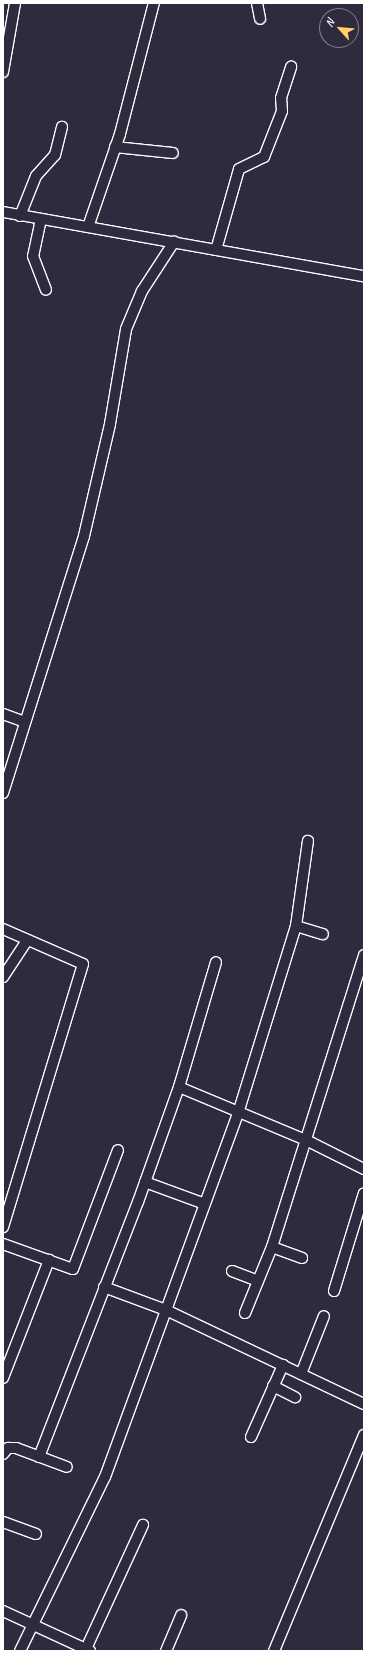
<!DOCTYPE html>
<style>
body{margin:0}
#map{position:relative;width:367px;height:1654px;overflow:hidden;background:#2f2a3d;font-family:Caveat,sans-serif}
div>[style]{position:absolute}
.roads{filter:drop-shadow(1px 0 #fff) drop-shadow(-1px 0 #fff) drop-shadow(0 1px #fff) drop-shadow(0 -1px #fff)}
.minor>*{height:10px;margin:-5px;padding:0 5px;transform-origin:5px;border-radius:5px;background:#2f2a3d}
span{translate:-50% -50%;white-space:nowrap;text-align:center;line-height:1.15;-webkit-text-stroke:3px #2f2a3d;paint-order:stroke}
.frame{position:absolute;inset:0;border:4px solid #fff;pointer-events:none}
.north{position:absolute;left:319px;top:8px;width:40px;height:40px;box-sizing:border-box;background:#2f2a3d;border:1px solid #827f8b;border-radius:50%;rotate:297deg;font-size:11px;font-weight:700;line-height:16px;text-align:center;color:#fff}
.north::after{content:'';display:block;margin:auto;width:14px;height:18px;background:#ffd166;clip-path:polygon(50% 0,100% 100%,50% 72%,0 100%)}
</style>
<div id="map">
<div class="roads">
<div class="minor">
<div style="left:257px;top:3px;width:16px;rotate:79deg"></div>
<div style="left:3px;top:72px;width:70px;rotate:-80.1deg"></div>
<div style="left:115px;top:147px;width:58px;rotate:5.9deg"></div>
<div style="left:3px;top:212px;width:367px;rotate:10.1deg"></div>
<div style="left:20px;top:216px;width:43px;rotate:-68.2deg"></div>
<div style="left:36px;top:176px;width:28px;rotate:-48deg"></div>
<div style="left:55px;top:155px;width:29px;rotate:-76deg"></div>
<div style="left:41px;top:219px;width:38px;rotate:102deg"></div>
<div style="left:33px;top:256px;width:36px;rotate:69deg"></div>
<div style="left:88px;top:227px;width:98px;rotate:-71deg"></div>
<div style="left:120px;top:134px;width:135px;rotate:-75.5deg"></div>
<div style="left:216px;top:250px;width:84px;rotate:-74.1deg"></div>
<div style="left:239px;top:169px;width:28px;rotate:-26deg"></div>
<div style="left:264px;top:157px;width:49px;rotate:-68.6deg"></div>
<div style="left:282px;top:111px;width:13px;rotate:-94deg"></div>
<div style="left:281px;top:98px;width:33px;rotate:-72deg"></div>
<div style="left:3px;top:714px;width:23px;rotate:20deg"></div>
<div style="left:3px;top:793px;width:269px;rotate:-72.5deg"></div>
<div style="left:84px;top:536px;width:115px;rotate:-76.9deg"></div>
<div style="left:110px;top:424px;width:96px;rotate:-80.4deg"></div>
<div style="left:126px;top:329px;width:41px;rotate:-67.2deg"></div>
<div style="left:142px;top:291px;width:59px;rotate:-56.9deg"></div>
<div style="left:296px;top:926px;width:28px;rotate:17deg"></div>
<div style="left:3px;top:929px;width:87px;rotate:23.6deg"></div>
<div style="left:83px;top:964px;width:275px;rotate:106.9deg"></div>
<div style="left:3px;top:977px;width:42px;rotate:-56.7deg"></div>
<div style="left:179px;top:1087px;width:138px;rotate:22.7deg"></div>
<div style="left:306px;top:1140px;width:65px;rotate:26.6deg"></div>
<div style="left:145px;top:1182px;width:61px;rotate:20.2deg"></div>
<div style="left:3px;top:1244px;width:74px;rotate:19.7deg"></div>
<div style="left:73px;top:1269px;width:127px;rotate:-69.3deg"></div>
<div style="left:272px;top:1247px;width:32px;rotate:20deg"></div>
<div style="left:232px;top:1271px;width:28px;rotate:21deg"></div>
<div style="left:104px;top:1287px;width:66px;rotate:20.4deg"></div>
<div style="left:166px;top:1310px;width:219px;rotate:25.4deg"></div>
<div style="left:334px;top:1291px;width:102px;rotate:-73deg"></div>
<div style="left:245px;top:1313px;width:71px;rotate:-67.8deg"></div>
<div style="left:272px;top:1247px;width:306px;rotate:-72.5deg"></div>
<div style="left:301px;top:1374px;width:62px;rotate:-68.4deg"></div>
<div style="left:3px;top:1378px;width:127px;rotate:-68.7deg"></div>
<div style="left:273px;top:1386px;width:25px;rotate:27deg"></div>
<div style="left:251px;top:1437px;width:79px;rotate:-66deg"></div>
<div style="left:3px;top:1454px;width:8px;rotate:-50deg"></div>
<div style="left:8px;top:1448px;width:8px"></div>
<div style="left:16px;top:1448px;width:54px;rotate:20.4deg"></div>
<div style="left:39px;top:1457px;width:274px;rotate:-68.8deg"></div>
<div style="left:138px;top:1202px;width:122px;rotate:-70.4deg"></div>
<div style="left:179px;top:1087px;width:130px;rotate:-73.5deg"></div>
<div style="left:3px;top:1522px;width:35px;rotate:20deg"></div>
<div style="left:3px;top:1611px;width:96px;rotate:24.7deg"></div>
<div style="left:20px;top:1651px;width:194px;rotate:-64deg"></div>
<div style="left:105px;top:1477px;width:391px;rotate:-69.9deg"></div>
<div style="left:239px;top:1110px;width:193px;rotate:-72.8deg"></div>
<div style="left:296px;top:926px;width:86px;rotate:-82deg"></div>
<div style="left:85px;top:1651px;width:139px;rotate:-65.3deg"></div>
<div style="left:166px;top:1651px;width:39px;rotate:-67deg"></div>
<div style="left:274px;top:1651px;width:234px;rotate:-67.4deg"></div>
</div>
</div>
<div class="frame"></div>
<div class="north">N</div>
</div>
